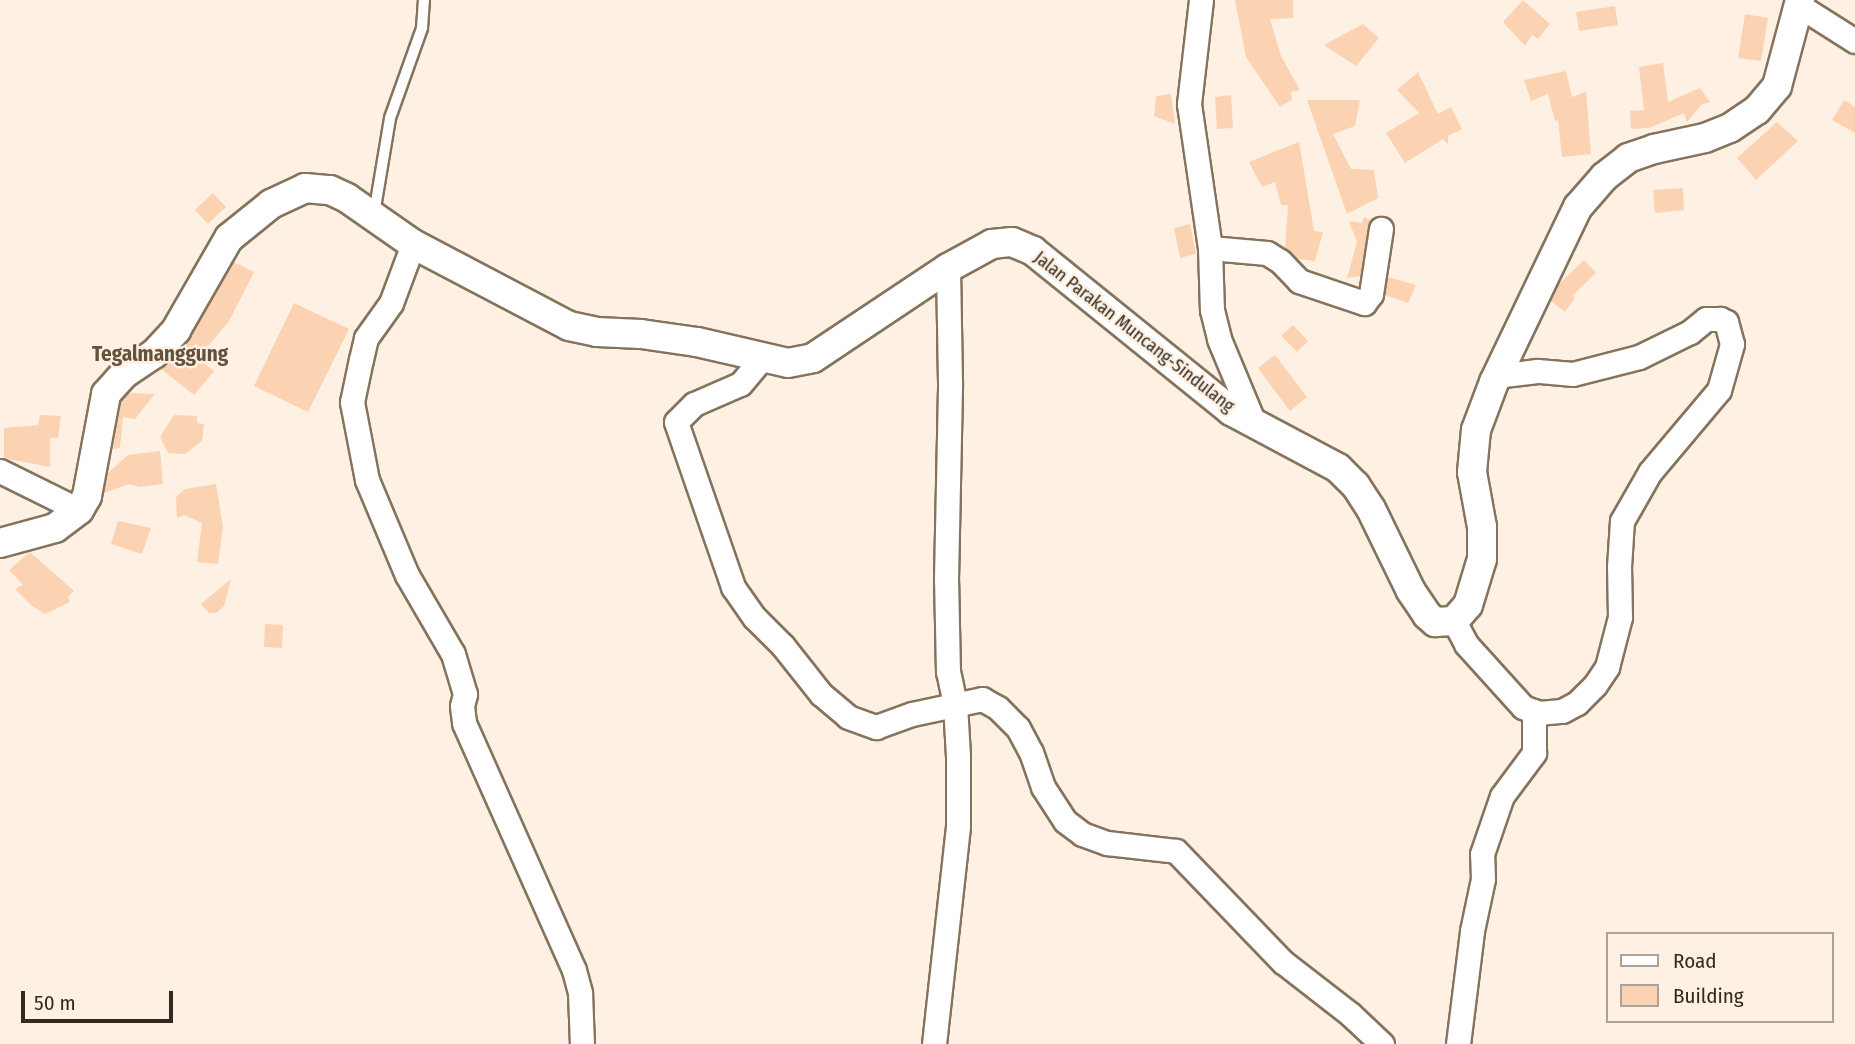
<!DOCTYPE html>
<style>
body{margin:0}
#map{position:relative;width:1855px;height:1044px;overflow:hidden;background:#fef1e3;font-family:"Fira Sans Condensed",sans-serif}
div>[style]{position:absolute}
.building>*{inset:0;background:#fbd2b2}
.roads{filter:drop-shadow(2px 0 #85735d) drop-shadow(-2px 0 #85735d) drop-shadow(0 2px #85735d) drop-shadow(0 -2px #85735d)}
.service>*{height:10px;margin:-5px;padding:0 5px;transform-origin:5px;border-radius:5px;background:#fff}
.minor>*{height:23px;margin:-11.5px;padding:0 11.5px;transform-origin:11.5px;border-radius:11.5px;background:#fff}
.tertiary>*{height:28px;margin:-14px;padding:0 14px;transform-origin:14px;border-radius:14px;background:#fff}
span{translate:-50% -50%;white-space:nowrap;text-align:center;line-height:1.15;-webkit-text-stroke:5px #fef1e3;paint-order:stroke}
.street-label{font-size:18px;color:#332b22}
.quarter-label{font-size:21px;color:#63523c;font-weight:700}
.legend{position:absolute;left:1606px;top:932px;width:228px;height:91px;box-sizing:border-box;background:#fef1e3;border:2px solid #ada296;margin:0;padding:9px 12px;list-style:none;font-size:21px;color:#332b22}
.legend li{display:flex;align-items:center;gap:14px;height:35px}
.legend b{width:35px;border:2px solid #ada296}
.scale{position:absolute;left:21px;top:991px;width:152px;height:32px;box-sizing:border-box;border:4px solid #332b22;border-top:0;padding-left:9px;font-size:21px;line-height:24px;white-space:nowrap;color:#332b22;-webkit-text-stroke:5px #fef1e3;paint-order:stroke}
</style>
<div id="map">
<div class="building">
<div style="clip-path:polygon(1235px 0,1293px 0,1293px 18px,1270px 19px,1281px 56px,1300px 90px,1291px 92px,1292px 100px,1280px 107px,1246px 57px)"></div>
<div style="clip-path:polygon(1523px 0,1550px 24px,1538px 39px,1532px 35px,1525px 46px,1503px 22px)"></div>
<div style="clip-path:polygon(1615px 6px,1618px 25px,1579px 31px,1576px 12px)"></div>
<div style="clip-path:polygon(1745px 14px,1768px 18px,1761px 61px,1738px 58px)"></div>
<div style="clip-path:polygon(1363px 24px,1379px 38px,1356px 66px,1324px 45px)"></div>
<div style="clip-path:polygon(1663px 63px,1668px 102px,1700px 88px,1710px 102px,1701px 105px,1687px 122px,1684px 113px,1649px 128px,1631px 129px,1630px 111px,1644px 110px,1639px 67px)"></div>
<div style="clip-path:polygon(1566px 71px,1572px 97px,1586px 92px,1591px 154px,1562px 157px,1558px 120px,1555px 121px,1548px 94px,1531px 101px,1524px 80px)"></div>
<div style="clip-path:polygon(1418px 72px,1438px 114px,1451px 107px,1462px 129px,1448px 136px,1448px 144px,1443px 139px,1405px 163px,1386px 133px,1419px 113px,1397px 90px)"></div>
<div style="clip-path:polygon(1171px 94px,1175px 124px,1154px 116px,1156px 96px)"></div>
<div style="clip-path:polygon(1231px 95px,1233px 128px,1217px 129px,1215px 97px)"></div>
<div style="clip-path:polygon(1307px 100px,1360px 100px,1355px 126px,1333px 134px,1351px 169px,1374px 170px,1378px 198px,1347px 214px)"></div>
<div style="clip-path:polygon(1844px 100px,1855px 107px,1855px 133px,1832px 120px)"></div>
<div style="clip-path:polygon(1777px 122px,1798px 141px,1756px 180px,1737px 158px)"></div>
<div style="clip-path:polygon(1299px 142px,1314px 231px,1323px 232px,1315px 261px,1298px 259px,1285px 248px,1288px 205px,1281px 205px,1275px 182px,1262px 187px,1249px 162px)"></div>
<div style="clip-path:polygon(1683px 188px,1684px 210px,1655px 213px,1653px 190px)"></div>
<div style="clip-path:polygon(213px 193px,226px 207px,208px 224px,195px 210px)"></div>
<div style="clip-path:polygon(1364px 217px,1370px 220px,1360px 276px,1347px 278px,1357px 242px,1349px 221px,1362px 223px)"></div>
<div style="clip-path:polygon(1190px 224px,1196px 254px,1180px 258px,1174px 228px)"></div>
<div style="clip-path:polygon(1584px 260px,1596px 273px,1572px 296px,1575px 298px,1565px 312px,1551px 301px,1559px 284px)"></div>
<div style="clip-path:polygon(234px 262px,254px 272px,229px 321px,198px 358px,214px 371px,194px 395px,161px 369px,190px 339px)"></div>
<div style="clip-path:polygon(1388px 277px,1416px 285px,1408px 303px,1385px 295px)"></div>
<div style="clip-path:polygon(294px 303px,349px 329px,308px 412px,254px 386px)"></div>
<div style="clip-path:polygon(1293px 325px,1308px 341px,1297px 352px,1281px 336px)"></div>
<div style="clip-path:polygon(1275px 355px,1307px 397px,1290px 411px,1258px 368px)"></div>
<div style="clip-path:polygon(129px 393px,155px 394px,135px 419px,123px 417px,120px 448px,113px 449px,121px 402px)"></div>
<div style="clip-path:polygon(40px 415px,61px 416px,58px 438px,50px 438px,50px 467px,4px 458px,4px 428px,38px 425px)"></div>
<div style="clip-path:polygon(174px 415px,197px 416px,197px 423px,204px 424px,202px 441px,185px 454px,168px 453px,160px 437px)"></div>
<div style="clip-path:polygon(160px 451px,163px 484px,140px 487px,129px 484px,104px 493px,108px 473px,128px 455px)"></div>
<div style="clip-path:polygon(216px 484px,223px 527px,218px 564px,197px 562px,202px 523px,184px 515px,177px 518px,176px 497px,185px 489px)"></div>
<div style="clip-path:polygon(118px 521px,151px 528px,142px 554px,111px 544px)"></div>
<div style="clip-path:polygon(30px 552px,74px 591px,68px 597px,70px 602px,45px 614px,32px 606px,15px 589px,23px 585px,9px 570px)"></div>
<div style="clip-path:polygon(231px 579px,224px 606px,216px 613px,209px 613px,201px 604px)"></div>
<div style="clip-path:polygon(265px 624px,283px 625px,282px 648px,264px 647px)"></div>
</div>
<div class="roads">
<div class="service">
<div style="left:374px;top:214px;width:97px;rotate:-80.5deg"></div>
<div style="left:390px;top:118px;width:96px;rotate:-70.4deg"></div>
<div style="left:422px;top:28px;width:28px;rotate:-86deg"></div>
</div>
<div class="minor">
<div style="left:1201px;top:0;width:105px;rotate:96.6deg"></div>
<div style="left:1189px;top:104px;width:146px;rotate:81.7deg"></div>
<div style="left:1210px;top:248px;width:62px;rotate:88.2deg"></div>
<div style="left:1212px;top:310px;width:30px;rotate:76deg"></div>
<div style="left:1219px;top:339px;width:91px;rotate:67.4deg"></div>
<div style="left:1798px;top:5px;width:67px;rotate:32.3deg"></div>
<div style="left:413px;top:244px;width:63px;rotate:110.4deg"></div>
<div style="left:391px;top:303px;width:43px;rotate:125.5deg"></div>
<div style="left:366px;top:338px;width:22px;rotate:103deg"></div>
<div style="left:361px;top:359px;width:44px;rotate:101.8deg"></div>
<div style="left:352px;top:402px;width:79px;rotate:79.1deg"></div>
<div style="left:367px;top:480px;width:103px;rotate:67.2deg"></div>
<div style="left:407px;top:575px;width:91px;rotate:59.8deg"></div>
<div style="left:453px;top:654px;width:42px;rotate:73.3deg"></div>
<div style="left:465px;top:694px;width:12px;rotate:104deg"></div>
<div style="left:462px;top:706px;width:17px;rotate:83deg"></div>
<div style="left:464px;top:723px;width:270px;rotate:66deg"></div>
<div style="left:574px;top:970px;width:24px;rotate:75deg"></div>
<div style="left:580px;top:993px;width:51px;rotate:87.8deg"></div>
<div style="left:1210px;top:248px;width:57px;rotate:5deg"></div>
<div style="left:1267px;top:253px;width:15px;rotate:32deg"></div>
<div style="left:1280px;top:261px;width:28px;rotate:46deg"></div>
<div style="left:1299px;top:281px;width:69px;rotate:18.7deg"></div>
<div style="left:1364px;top:303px;width:11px;rotate:-52deg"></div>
<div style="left:1371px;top:294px;width:66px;rotate:-81.3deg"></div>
<div style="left:763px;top:357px;width:35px;rotate:130deg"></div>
<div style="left:740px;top:384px;width:50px;rotate:156.5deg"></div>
<div style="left:694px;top:404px;width:25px;rotate:135deg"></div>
<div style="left:676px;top:422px;width:175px;rotate:70.9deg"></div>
<div style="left:733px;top:587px;width:37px;rotate:55deg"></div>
<div style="left:754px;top:617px;width:41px;rotate:45deg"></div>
<div style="left:783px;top:646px;width:61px;rotate:51.6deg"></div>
<div style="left:821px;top:694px;width:35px;rotate:40deg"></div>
<div style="left:848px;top:717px;width:30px;rotate:20deg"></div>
<div style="left:876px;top:727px;width:38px;rotate:-20deg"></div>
<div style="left:912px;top:714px;width:72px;rotate:-12.1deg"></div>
<div style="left:982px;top:699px;width:18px;rotate:29deg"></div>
<div style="left:998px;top:708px;width:28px;rotate:45deg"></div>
<div style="left:1018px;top:728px;width:27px;rotate:62deg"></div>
<div style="left:1031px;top:752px;width:37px;rotate:71deg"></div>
<div style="left:1043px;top:787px;width:40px;rotate:57.1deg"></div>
<div style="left:1065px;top:821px;width:21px;rotate:37deg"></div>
<div style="left:1082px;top:834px;width:27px;rotate:20deg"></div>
<div style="left:1107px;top:843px;width:69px;rotate:6.6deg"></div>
<div style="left:1176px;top:851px;width:154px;rotate:46.1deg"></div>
<div style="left:1283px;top:962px;width:85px;rotate:37.8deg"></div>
<div style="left:1350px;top:1014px;width:44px;rotate:43.2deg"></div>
<div style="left:0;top:471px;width:88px;rotate:26.3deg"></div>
<div style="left:1454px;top:621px;width:26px;rotate:62deg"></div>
<div style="left:1466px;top:644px;width:85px;rotate:47.9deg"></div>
<div style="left:1523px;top:707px;width:16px;rotate:22deg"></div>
<div style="left:1538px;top:713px;width:24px;rotate:-5deg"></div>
<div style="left:1562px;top:711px;width:17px;rotate:-28deg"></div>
<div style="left:1577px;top:703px;width:25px;rotate:-45deg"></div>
<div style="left:1595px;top:685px;width:22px;rotate:-56deg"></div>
<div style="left:1607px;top:667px;width:52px;rotate:-75.4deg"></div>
<div style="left:1620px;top:617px;width:50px;rotate:-91.1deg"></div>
<div style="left:1619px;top:567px;width:46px;rotate:-86.3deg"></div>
<div style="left:1622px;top:521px;width:56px;rotate:-60.3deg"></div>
<div style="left:1650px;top:472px;width:107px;rotate:-49.9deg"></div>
<div style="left:1719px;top:390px;width:48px;rotate:-74.2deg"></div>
<div style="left:1732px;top:344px;width:23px;rotate:-105deg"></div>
<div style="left:1726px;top:322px;width:7px;rotate:-153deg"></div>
<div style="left:1720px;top:319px;width:14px;rotate:180deg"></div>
<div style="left:1706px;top:319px;width:21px;rotate:141deg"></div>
<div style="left:1690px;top:332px;width:57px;rotate:153.9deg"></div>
<div style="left:1639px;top:357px;width:68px;rotate:165.6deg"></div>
<div style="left:1573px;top:374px;width:36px;rotate:-175deg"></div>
<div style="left:1537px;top:371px;width:40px;rotate:172.9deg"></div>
<div style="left:934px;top:1044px;width:219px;rotate:-83.7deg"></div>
<div style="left:958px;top:826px;width:70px;rotate:-90deg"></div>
<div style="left:958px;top:756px;width:52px;rotate:-93.3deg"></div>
<div style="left:955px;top:704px;width:33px;rotate:-102deg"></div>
<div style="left:948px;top:672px;width:93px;rotate:-91.2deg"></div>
<div style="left:946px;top:579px;width:197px;rotate:-88.8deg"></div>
<div style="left:950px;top:382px;width:114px;rotate:-91deg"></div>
<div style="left:1458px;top:1044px;width:114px;rotate:-82.9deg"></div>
<div style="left:1472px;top:931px;width:53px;rotate:-78.1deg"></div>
<div style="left:1483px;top:879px;width:25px;rotate:-92deg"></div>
<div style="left:1482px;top:854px;width:61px;rotate:-71deg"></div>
<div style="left:1502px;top:796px;width:54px;rotate:-53.3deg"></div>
<div style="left:1534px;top:753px;width:42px;rotate:-90deg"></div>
</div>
<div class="tertiary">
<div style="left:0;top:543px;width:57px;rotate:-15.3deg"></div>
<div style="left:55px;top:528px;width:30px;rotate:-37deg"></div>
<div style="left:79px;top:510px;width:16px;rotate:-60deg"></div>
<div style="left:87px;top:496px;width:104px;rotate:-79.4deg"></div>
<div style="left:106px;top:394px;width:27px;rotate:-48deg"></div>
<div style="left:124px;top:374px;width:36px;rotate:-34deg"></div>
<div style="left:154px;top:354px;width:33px;rotate:-47deg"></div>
<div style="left:176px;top:330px;width:106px;rotate:-60.1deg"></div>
<div style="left:229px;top:238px;width:54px;rotate:-39deg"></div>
<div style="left:271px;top:204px;width:38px;rotate:-25deg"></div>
<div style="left:305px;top:188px;width:25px;rotate:5deg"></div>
<div style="left:330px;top:190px;width:19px;rotate:25deg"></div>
<div style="left:347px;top:198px;width:80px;rotate:34.9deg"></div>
<div style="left:413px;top:244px;width:176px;rotate:27.7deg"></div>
<div style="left:569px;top:326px;width:29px;rotate:12deg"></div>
<div style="left:597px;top:332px;width:44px;rotate:2.6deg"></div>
<div style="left:641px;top:334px;width:57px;rotate:8.1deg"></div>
<div style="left:697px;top:342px;width:93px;rotate:13deg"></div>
<div style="left:788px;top:363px;width:25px;rotate:-11deg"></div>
<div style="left:813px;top:358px;width:162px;rotate:-33.7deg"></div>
<div style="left:948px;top:268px;width:50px;rotate:-28.6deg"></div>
<div style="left:992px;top:244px;width:20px;rotate:-6deg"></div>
<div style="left:1012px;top:242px;width:23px;rotate:23deg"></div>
<div style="left:1033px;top:251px;width:255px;rotate:38.9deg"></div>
<div style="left:1231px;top:411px;width:121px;rotate:28deg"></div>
<div style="left:1338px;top:468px;width:25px;rotate:45deg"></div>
<div style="left:1356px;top:486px;width:27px;rotate:57deg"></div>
<div style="left:1371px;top:509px;width:91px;rotate:64deg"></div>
<div style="left:1411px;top:591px;width:29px;rotate:56deg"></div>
<div style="left:1427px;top:615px;width:11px;rotate:41deg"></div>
<div style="left:1435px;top:622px;width:19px;rotate:-3deg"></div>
<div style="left:1454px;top:621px;width:21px;rotate:-49deg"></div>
<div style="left:1468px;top:605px;width:48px;rotate:-73.1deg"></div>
<div style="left:1482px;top:559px;width:32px;rotate:-90deg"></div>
<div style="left:1482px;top:527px;width:56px;rotate:-100.3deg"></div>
<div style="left:1472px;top:472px;width:42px;rotate:-84.6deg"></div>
<div style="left:1476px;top:430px;width:51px;rotate:-69.4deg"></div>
<div style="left:1494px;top:382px;width:194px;rotate:-64.4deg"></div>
<div style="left:1578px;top:207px;width:40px;rotate:-49deg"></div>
<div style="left:1604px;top:177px;width:31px;rotate:-38deg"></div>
<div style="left:1628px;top:158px;width:28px;rotate:-19deg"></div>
<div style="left:1654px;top:149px;width:52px;rotate:-12.2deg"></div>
<div style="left:1705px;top:138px;width:27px;rotate:-22deg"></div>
<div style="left:1730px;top:128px;width:32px;rotate:-34deg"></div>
<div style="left:1757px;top:110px;width:31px;rotate:-50deg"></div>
<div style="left:1777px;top:86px;width:89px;rotate:-75deg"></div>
</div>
</div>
<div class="street-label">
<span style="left:1134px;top:332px;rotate:38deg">Jalan Parakan Muncang-Sindulang</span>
</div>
<div class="quarter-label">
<span style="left:160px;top:354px">Tegalmanggung</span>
</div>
<ul class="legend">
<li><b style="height:9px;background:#fff"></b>Road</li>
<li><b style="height:19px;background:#fbd2b2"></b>Building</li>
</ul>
<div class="scale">50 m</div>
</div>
